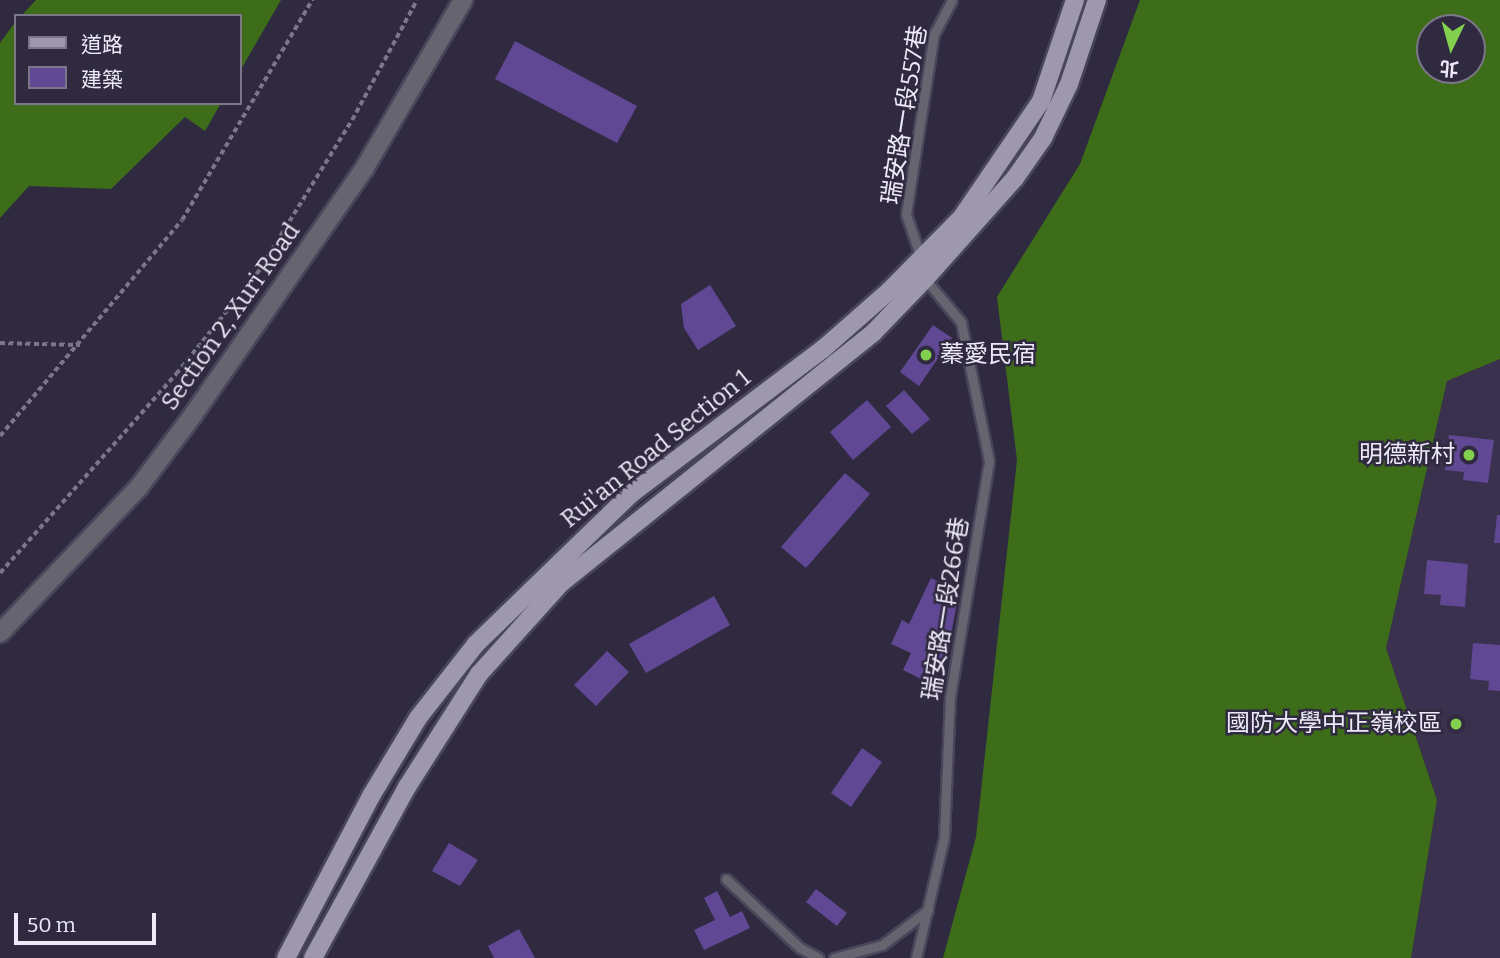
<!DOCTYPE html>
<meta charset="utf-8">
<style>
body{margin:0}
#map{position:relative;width:1500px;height:958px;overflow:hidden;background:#302a40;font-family:Bitter,"Noto Sans TC",serif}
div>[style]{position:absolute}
.built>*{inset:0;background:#39314d}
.forest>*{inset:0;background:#3e6d1a}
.building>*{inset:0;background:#614895}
.path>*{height:3.5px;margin-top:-1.75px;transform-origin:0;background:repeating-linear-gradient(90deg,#7b7689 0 5px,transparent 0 8.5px)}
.roads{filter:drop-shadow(2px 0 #4a455a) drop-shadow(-2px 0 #4a455a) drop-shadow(0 2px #4a455a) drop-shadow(0 -2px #4a455a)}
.service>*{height:9px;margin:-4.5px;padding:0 4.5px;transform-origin:4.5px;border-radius:4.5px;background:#66646f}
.minor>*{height:18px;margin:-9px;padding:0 9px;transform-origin:9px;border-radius:9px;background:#66646f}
.primary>*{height:18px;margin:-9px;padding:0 9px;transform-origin:9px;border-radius:9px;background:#9e98af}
.dots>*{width:19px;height:19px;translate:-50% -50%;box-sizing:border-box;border:4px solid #302a40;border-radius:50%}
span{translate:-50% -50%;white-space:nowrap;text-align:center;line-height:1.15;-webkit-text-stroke:5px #302a40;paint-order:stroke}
.street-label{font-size:24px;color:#ede9f8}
.poi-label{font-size:24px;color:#ede9f8}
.left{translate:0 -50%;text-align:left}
.right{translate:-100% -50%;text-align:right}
.legend{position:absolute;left:14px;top:14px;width:228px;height:91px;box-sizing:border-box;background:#302a40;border:2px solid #7c768a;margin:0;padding:9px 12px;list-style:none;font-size:21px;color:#ede9f8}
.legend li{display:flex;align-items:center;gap:14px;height:35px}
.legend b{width:35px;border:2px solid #7c768a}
.north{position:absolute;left:1416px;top:14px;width:70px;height:70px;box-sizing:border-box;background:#302a40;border:2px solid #7c768a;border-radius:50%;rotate:185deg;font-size:19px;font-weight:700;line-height:28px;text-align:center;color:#ede9f8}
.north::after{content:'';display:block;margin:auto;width:24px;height:32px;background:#83d04e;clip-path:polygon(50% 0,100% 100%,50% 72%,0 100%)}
.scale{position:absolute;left:14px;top:913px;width:142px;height:32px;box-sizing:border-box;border:4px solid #ede9f8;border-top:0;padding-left:9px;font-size:21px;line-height:24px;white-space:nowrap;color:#ede9f8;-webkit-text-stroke:5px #302a40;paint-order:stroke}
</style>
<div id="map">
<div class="built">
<div style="clip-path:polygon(1500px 359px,1500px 958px,1411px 958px,1437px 800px,1386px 648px,1447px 381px)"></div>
</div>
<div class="forest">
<div style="clip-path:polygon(36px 0,281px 0,240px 71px,240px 16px,21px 16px)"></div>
<div style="clip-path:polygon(evenodd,1140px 0,1500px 0,1500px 359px,1447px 381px,1386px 648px,1437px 800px,1411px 958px,943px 958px,976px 837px,1017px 460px,997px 297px,1080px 164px,1140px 0,1472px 28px,1472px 70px,1430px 70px,1430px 28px,1472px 28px)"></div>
<div style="clip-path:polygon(16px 21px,16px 103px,221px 103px,205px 131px,185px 117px,111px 189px,29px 186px,0 218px,0 43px)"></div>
</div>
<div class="building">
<div style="clip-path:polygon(515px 41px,637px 106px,617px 143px,495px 79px)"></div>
<div style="clip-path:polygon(710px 285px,736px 326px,698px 350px,684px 328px,681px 304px)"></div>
<div style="clip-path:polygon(933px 325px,952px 338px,919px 386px,900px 372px)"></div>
<div style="clip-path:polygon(904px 390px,930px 419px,912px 434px,886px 406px)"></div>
<div style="clip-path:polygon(867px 400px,891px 427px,853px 460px,830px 432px)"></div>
<div style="clip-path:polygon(1449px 435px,1494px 440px,1488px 483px,1463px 480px,1464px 472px,1445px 470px)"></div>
<div style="clip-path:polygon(845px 473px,870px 494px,806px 568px,781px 547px)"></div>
<div style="clip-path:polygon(1497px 515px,1500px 515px,1500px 543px,1494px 543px)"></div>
<div style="clip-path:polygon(1427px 560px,1468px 564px,1465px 607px,1440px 605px,1441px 595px,1424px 594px)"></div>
<div style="clip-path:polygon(931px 578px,959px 592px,947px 656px,933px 685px,903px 670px,911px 653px,891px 644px,902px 620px,909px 624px)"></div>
<div style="clip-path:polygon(714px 596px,730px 625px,646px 673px,629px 644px)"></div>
<div style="clip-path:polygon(1473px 643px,1500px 645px,1500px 691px,1488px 690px,1489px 681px,1470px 679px)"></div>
<div style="clip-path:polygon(607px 651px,629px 672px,596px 706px,574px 685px)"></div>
<div style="clip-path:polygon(862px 748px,882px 762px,851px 807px,831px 793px)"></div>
<div style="clip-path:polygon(449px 843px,478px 860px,460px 886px,432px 871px)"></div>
<div style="clip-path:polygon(816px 889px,847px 913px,837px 926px,806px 902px)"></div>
<div style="clip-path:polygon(717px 891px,730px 917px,742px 911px,750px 928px,704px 950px,694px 930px,715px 920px,704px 898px)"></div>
<div style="clip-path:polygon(519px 929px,535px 958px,494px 958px,488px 946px)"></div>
</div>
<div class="path">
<div style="left:0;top:343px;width:80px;rotate:1.4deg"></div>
<div style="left:0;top:436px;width:282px;rotate:-49.9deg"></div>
<div style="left:182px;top:220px;width:256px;rotate:-59.4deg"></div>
<div style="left:0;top:573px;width:266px;rotate:-48.5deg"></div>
<div style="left:176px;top:374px;width:131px;rotate:-51.2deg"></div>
<div style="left:258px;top:272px;width:179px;rotate:-58.3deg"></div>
<div style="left:352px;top:120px;width:136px;rotate:-61.6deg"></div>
</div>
<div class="roads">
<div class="service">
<div style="left:921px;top:258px;width:46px;rotate:-108.8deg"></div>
<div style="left:906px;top:214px;width:182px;rotate:-81.2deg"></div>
<div style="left:934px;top:34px;width:38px;rotate:-62deg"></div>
<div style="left:726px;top:879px;width:101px;rotate:43deg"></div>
<div style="left:800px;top:948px;width:21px;rotate:28deg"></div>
<div style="left:834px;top:958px;width:50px;rotate:-15.2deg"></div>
<div style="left:882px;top:945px;width:58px;rotate:-37.3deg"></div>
<div style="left:916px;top:958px;width:123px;rotate:-76.9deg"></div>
<div style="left:944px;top:838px;width:141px;rotate:-87.6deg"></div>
<div style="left:950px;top:697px;width:239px;rotate:-80.6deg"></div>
<div style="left:989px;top:461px;width:142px;rotate:-101.4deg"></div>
<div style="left:961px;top:322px;width:56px;rotate:-129.9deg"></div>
</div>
<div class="minor">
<div style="left:0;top:633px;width:202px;rotate:-46.4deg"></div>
<div style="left:139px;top:487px;width:90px;rotate:-53.1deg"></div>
<div style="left:193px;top:415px;width:300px;rotate:-55.2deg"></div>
<div style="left:364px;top:169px;width:196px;rotate:-59.6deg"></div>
</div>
<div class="primary">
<div style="left:286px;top:958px;width:183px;rotate:-62.3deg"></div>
<div style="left:371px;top:796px;width:91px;rotate:-58.9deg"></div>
<div style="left:418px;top:718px;width:94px;rotate:-51.9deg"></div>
<div style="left:476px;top:644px;width:216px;rotate:-44.1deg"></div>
<div style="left:631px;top:494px;width:241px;rotate:-37.1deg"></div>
<div style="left:823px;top:349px;width:88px;rotate:-41.3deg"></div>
<div style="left:889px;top:291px;width:104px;rotate:-45.4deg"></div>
<div style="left:962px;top:217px;width:140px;rotate:-55.7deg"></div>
<div style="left:1041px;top:101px;width:107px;rotate:-71.4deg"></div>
<div style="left:313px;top:958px;width:195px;rotate:-61.2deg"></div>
<div style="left:407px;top:787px;width:134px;rotate:-57.5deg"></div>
<div style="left:479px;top:674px;width:122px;rotate:-48deg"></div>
<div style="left:561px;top:583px;width:400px;rotate:-38.7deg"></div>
<div style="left:873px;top:333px;width:75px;rotate:-46.1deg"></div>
<div style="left:925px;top:279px;width:135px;rotate:-48.3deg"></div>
<div style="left:1015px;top:178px;width:49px;rotate:-55deg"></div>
<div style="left:1043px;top:138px;width:60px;rotate:-64.3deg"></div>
<div style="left:1069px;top:84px;width:89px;rotate:-71.6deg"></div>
</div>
</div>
<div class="dots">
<div style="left:926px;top:355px;background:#83d04e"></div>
<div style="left:1469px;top:455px;background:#83d04e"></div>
<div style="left:1456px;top:724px;background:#83d04e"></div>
</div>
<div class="street-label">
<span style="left:905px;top:115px;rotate:-81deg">瑞安路一段557巷</span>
<span style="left:231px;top:317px;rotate:-55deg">Section 2, Xuri Road</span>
<span style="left:656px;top:449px;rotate:-39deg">Rui'an Road Section 1</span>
<span style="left:946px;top:609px;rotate:-81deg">瑞安路一段266巷</span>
</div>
<div class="poi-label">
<span class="left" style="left:940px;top:355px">蓁愛民宿</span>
<span class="right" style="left:1455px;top:455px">明德新村</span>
<span class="right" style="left:1442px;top:724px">國防大學中正嶺校區</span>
</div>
<ul class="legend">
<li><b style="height:9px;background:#9e98af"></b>道路</li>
<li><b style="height:19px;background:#614895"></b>建築</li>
</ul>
<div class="north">北</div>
<div class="scale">50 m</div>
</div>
